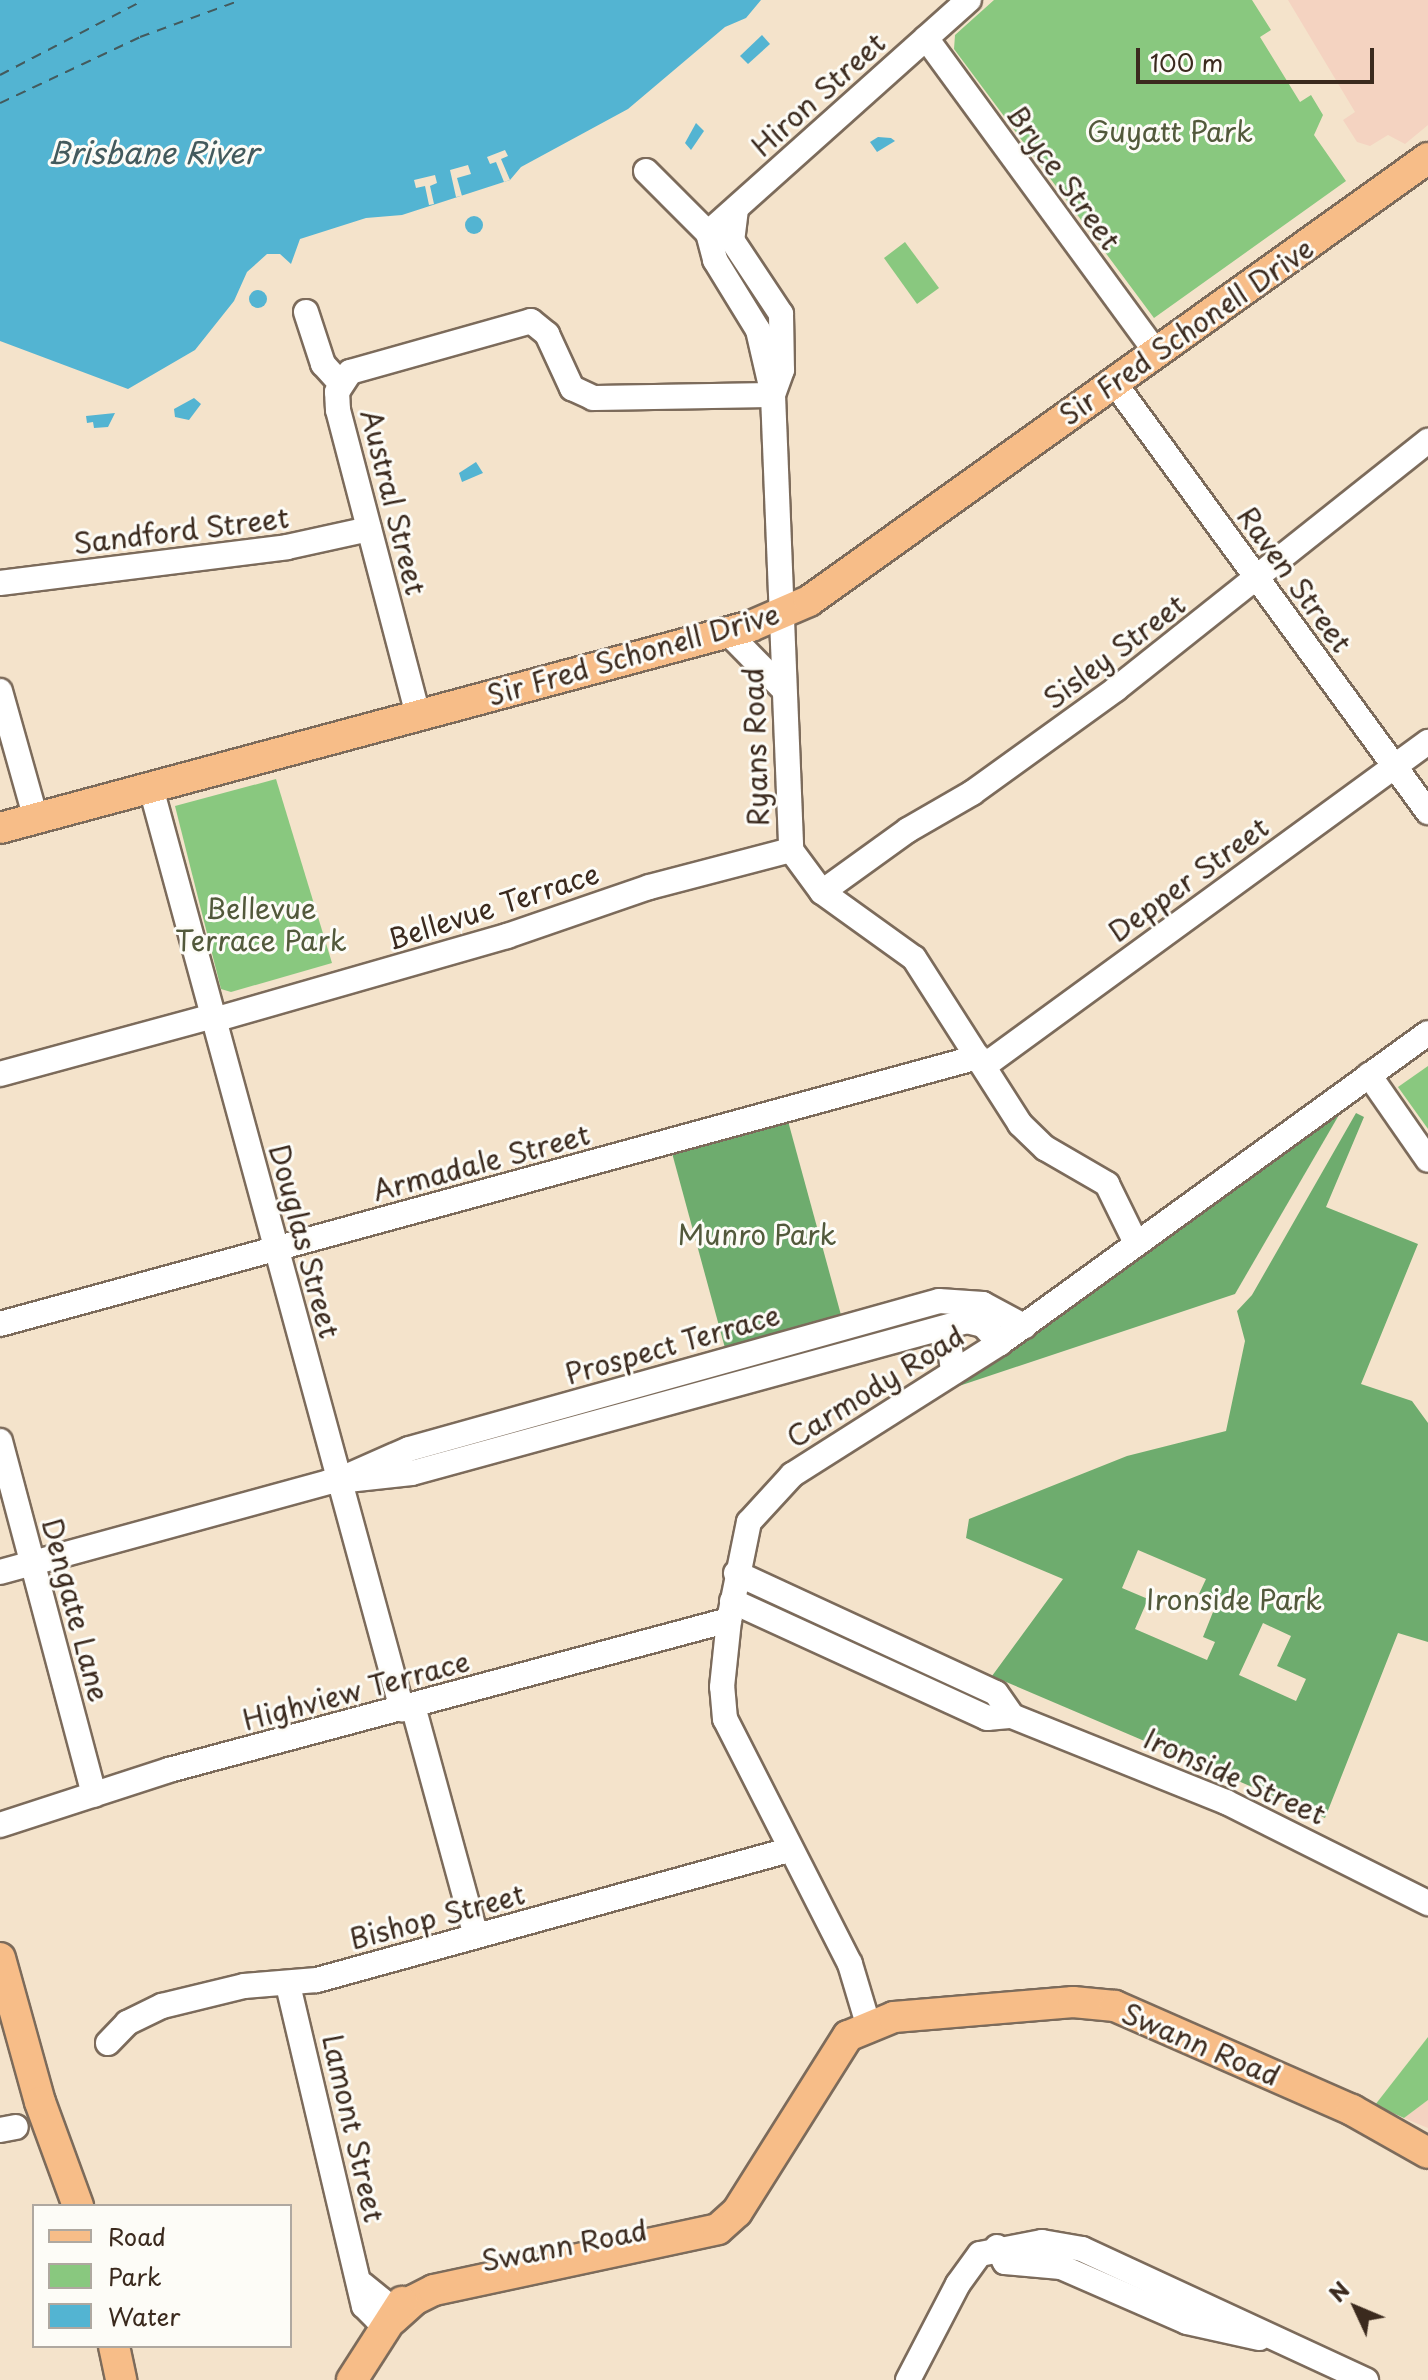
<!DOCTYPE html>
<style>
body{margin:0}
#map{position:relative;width:1428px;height:2380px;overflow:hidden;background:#f4e3cb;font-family:"Playpen Sans",sans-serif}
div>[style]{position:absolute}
.built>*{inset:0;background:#f4d3c1}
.green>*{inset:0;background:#89c87f}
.forest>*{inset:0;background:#6eac6e}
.water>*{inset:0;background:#53b4d2}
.round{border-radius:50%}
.pier>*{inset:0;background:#f4e3cb}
.ferry>*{height:2px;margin-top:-1px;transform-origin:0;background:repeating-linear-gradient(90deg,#435a5d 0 10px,transparent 0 18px)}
.roads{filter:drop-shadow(2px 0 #7c6b5b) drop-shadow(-2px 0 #7c6b5b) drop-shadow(0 2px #7c6b5b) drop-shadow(0 -2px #7c6b5b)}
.minor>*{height:24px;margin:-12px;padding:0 12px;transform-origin:12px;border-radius:12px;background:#fff}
.major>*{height:30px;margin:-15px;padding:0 15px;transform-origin:15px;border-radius:15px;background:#f7bd88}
span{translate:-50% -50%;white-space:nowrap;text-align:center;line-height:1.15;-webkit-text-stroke:6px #fdfcf7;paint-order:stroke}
.street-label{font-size:28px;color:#3b2a1e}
.park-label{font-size:28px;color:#52593b}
.water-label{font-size:30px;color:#435a5d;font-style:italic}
.legend{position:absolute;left:32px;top:2204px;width:260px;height:144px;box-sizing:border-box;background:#fdfcf7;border:2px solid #afa8a0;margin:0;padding:10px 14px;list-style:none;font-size:24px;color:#3b2a1e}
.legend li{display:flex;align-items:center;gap:16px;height:40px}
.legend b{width:40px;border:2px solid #afa8a0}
.north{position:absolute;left:1316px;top:2268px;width:80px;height:80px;-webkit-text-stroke:6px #fdfcf7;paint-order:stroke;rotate:314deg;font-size:22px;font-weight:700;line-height:32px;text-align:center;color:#3b2a1e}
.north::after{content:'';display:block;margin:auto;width:28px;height:36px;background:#3b2a1e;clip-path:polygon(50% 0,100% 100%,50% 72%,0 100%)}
.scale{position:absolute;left:1136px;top:48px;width:238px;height:36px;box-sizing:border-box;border:4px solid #3b2a1e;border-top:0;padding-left:10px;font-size:24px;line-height:28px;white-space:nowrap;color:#3b2a1e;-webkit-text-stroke:6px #fdfcf7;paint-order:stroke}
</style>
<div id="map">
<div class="built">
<div style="clip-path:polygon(1288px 0,1428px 0,1428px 125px,1405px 144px,1388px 135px,1370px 146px,1357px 142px,1343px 120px,1355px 112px)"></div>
<div style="clip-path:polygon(1428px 2100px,1428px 2128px,1404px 2118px)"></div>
</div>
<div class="green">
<div style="clip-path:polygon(994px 0,1252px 0,1271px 30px,1260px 37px,1300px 102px,1311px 95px,1323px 115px,1314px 135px,1346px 181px,1154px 318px,954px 49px,955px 35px)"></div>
<div style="clip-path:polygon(905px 242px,939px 288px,917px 304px,884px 258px)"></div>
<div style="clip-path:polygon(276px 779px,332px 963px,231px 992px,221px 989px,175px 806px)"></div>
<div style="clip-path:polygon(1428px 1066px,1428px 1129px,1398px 1087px)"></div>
<div style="clip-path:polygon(1428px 2037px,1428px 2100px,1404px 2118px,1375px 2105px)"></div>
</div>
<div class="forest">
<div style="clip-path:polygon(1343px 1108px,1235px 1294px,944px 1391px)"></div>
<div style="clip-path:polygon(evenodd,1356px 1113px,1364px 1117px,1326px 1207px,1418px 1244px,1361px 1384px,1412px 1401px,1428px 1423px,1428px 1642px,1398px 1633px,1325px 1818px,992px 1676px,1063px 1579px,966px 1538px,969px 1519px,1127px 1456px,1226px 1431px,1245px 1341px,1237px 1311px,1252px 1295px,1356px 1113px,1138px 1550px,1206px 1579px,1199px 1594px,1217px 1602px,1203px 1637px,1215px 1642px,1207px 1660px,1135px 1629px,1148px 1599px,1122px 1588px,1138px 1550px,1356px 1113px,1263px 1623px,1291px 1636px,1277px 1666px,1306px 1679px,1296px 1701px,1239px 1675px,1263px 1623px)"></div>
<div style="clip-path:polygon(788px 1121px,841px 1315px,725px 1348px,672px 1153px)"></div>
</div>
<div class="water">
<div style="clip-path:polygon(0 0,761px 0,746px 18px,725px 27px,628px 109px,521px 167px,510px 180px,402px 215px,366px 218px,300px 239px,291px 264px,280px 254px,267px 254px,247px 272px,234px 301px,195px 350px,128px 389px,0 341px)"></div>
<div style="clip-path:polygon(762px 35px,770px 44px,748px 64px,740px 56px)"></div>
<div style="clip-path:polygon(696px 123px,704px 131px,691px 150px,685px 143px)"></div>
<div style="clip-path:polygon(878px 137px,891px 138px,895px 141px,877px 152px,870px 142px)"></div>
<div class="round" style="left:465px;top:216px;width:18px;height:18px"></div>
<div class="round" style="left:249px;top:290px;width:18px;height:18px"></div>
<div style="clip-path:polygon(194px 398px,201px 404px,189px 420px,175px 417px,174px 409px)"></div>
<div style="clip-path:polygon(115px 413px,108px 427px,94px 428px,93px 422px,87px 423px,86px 416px)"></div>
<div style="clip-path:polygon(476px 462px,483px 473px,462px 482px,459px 473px)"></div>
</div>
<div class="pier">
<div style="clip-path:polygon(505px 150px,508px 156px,501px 159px,510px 180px,504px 182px,496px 162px,490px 164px,487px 157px)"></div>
<div style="clip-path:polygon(468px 165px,471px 174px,457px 178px,462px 196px,456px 197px,450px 170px)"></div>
<div style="clip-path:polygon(435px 175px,437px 183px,430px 186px,434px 204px,429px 205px,425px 186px,416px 188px,414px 180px)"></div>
</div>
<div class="ferry">
<div style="left:0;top:75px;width:162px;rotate:-27.5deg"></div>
<div style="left:0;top:103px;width:155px;rotate:-25.2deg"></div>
<div style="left:140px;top:37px;width:108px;rotate:-20.1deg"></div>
</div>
<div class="roads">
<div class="minor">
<div style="left:926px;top:38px;width:388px;rotate:53.8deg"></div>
<div style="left:646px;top:171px;width:88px;rotate:45deg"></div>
<div style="left:736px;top:209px;width:31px;rotate:97deg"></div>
<div style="left:732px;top:240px;width:89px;rotate:56.5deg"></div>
<div style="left:781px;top:314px;width:56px;rotate:89deg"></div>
<div style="left:782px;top:370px;width:27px;rotate:110deg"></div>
<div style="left:708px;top:233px;width:28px;rotate:75deg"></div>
<div style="left:715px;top:260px;width:82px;rotate:58.4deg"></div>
<div style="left:758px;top:330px;width:67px;rotate:77deg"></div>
<div style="left:773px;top:395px;width:455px;rotate:87.7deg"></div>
<div style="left:791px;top:850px;width:52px;rotate:53.6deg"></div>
<div style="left:822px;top:892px;width:113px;rotate:35.7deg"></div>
<div style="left:914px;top:958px;width:197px;rotate:57.4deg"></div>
<div style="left:1020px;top:1124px;width:35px;rotate:44deg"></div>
<div style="left:1045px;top:1148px;width:72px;rotate:30.1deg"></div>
<div style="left:1107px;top:1184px;width:64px;rotate:63.8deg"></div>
<div style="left:708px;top:233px;width:350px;rotate:-41.8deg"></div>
<div style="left:306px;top:312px;width:55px;rotate:71.9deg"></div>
<div style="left:323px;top:364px;width:25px;rotate:48deg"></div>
<div style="left:1113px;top:381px;width:534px;rotate:53.84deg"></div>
<div style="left:0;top:583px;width:289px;rotate:-7.1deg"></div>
<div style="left:287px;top:547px;width:84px;rotate:-12.4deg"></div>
<div style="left:727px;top:632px;width:78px;rotate:45.5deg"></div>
<div style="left:0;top:691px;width:133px;rotate:74.3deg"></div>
<div style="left:418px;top:715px;width:315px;rotate:-104.7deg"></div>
<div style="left:338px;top:410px;width:18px;rotate:-93deg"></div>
<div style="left:337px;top:392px;width:24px;rotate:-57deg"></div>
<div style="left:350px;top:372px;width:188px;rotate:-15.7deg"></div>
<div style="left:531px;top:321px;width:21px;rotate:39deg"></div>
<div style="left:547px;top:334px;width:60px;rotate:65.2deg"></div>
<div style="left:572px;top:388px;width:23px;rotate:25deg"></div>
<div style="left:593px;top:398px;width:180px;rotate:-1deg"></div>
<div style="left:151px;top:788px;width:955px;rotate:74.76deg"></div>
<div style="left:822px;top:892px;width:106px;rotate:-35.8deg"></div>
<div style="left:908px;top:830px;width:74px;rotate:-30deg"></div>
<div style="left:972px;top:793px;width:178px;rotate:-35.8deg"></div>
<div style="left:1116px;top:689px;width:399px;rotate:-38.5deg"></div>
<div style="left:214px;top:1020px;width:305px;rotate:-16deg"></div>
<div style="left:507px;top:936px;width:150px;rotate:-19deg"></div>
<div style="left:649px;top:887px;width:147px;rotate:-14.6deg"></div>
<div style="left:984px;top:1066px;width:550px;rotate:-36.12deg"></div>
<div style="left:0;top:1074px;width:221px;rotate:-15.2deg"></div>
<div style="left:1369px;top:1075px;width:103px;rotate:55.2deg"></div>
<div style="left:0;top:1324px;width:1014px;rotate:-15.27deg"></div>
<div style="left:938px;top:1330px;width:22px;rotate:58deg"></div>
<div style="left:950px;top:1349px;width:22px;rotate:82deg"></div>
<div style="left:0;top:1441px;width:366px;rotate:75.1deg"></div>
<div style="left:350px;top:1475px;width:64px;rotate:-23.8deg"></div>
<div style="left:409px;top:1449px;width:550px;rotate:-15.6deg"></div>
<div style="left:939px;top:1301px;width:44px;rotate:3.9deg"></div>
<div style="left:983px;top:1304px;width:47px;rotate:28.2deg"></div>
<div style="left:0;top:1572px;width:341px;rotate:-15.3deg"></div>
<div style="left:329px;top:1482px;width:83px;rotate:-6.2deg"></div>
<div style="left:412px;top:1473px;width:575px;rotate:-15.32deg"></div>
<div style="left:967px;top:1321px;width:16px;rotate:14deg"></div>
<div style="left:983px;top:1325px;width:25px;rotate:47deg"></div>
<div style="left:736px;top:1573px;width:286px;rotate:24.8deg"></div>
<div style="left:996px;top:1693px;width:28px;rotate:55deg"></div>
<div style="left:732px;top:1601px;width:281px;rotate:24.6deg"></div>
<div style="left:987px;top:1718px;width:25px;rotate:-5deg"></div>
<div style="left:1012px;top:1716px;width:231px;rotate:21.9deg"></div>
<div style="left:1226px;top:1802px;width:226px;rotate:26.6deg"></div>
<div style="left:413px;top:1706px;width:238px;rotate:74.7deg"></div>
<div style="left:0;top:1825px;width:178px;rotate:-18deg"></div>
<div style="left:169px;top:1770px;width:580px;rotate:-15deg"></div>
<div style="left:288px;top:1985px;width:330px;rotate:76.7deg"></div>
<div style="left:364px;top:2306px;width:18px;rotate:45deg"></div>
<div style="left:377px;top:2319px;width:16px"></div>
<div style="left:393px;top:2319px;width:15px;rotate:-110deg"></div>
<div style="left:388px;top:2305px;width:33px;rotate:-141deg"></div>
<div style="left:868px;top:2024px;width:63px;rotate:-106.7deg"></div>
<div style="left:850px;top:1964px;width:275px;rotate:-117deg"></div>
<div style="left:725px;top:1719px;width:32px;rotate:-95deg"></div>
<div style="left:722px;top:1687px;width:67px;rotate:-84deg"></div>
<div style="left:729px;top:1620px;width:100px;rotate:-78.5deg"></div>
<div style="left:749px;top:1522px;width:64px;rotate:-47.5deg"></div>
<div style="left:792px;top:1475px;width:246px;rotate:-32.4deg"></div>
<div style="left:1000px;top:1343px;width:528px;rotate:-35.92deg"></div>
<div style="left:108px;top:2043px;width:28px;rotate:-46deg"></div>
<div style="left:127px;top:2023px;width:39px;rotate:-26deg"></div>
<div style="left:162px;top:2006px;width:84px;rotate:-13.7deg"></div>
<div style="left:244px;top:1986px;width:73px;rotate:-4.7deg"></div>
<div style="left:317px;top:1980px;width:491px;rotate:-15.4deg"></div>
<div style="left:0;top:2130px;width:16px;rotate:-11deg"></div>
<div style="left:997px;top:2247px;width:17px;rotate:62deg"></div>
<div style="left:1005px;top:2262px;width:56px;rotate:5.1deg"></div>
<div style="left:1061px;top:2267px;width:137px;rotate:23.6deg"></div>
<div style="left:1187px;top:2322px;width:74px;rotate:12.5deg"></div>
<div style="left:908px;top:2380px;width:108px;rotate:-62.5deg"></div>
<div style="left:958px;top:2284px;width:37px;rotate:-54deg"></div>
<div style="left:980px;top:2254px;width:63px;rotate:-11deg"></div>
<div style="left:1042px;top:2242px;width:41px;rotate:9.9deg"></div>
<div style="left:1082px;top:2249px;width:313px;rotate:24.8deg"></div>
</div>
<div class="major">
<div style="left:0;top:828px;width:778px;rotate:-15.05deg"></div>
<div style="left:751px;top:626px;width:63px;rotate:-23.3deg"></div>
<div style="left:809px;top:601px;width:761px;rotate:-35.59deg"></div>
<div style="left:0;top:1958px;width:149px;rotate:74.5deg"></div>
<div style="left:40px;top:2102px;width:111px;rotate:69.9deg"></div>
<div style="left:393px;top:2319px;width:28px;rotate:-42deg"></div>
<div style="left:414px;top:2300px;width:22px;rotate:-27deg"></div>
<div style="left:434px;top:2290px;width:290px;rotate:-12.1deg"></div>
<div style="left:718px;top:2229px;width:25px;rotate:-42deg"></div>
<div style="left:737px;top:2212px;width:208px;rotate:-57.8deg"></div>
<div style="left:848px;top:2036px;width:50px;rotate:-22.4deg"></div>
<div style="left:894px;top:2017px;width:180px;rotate:-4.8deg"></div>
<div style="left:1073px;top:2002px;width:42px;rotate:5.4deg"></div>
<div style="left:1115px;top:2006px;width:259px;rotate:23.7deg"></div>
<div style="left:1352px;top:2110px;width:87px;rotate:29.5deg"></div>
<div style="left:114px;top:2346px;width:35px;rotate:78deg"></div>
<div style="left:352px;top:2380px;width:93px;rotate:-57.3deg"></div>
</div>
</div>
<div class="street-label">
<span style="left:818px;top:94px;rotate:-42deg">Hiron Street</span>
<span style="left:1064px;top:177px;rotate:54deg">Bryce Street</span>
<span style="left:1186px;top:331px;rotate:-35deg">Sir Fred Schonell Drive</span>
<span style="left:394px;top:502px;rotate:76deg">Austral Street</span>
<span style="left:181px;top:530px;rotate:-7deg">Sandford Street</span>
<span style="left:1295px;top:579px;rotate:54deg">Raven Street</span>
<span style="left:1114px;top:651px;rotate:-37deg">Sisley Street</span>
<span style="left:633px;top:654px;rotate:-16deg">Sir Fred Schonell Drive</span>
<span style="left:755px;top:747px;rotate:-92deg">Ryans Road</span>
<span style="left:1188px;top:879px;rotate:-36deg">Depper Street</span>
<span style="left:493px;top:906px;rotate:-18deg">Bellevue Terrace</span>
<span style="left:481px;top:1162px;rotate:-15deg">Armadale Street</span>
<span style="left:305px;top:1241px;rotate:75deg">Douglas Street</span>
<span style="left:672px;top:1344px;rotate:-16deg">Prospect Terrace</span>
<span style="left:875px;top:1386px;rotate:-32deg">Carmody Road</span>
<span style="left:76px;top:1610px;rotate:75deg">Dengate Lane</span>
<span style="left:356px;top:1690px;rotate:-15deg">Highview Terrace</span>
<span style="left:1235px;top:1776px;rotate:24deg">Ironside Street</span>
<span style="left:437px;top:1916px;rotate:-15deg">Bishop Street</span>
<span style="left:1201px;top:2044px;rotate:23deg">Swann Road</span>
<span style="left:354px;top:2128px;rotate:77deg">Lamont Street</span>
<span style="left:564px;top:2245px;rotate:-11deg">Swann Road</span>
</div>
<div class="park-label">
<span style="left:1170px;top:131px">Guyatt Park</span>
<span style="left:261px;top:924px">Bellevue<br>Terrace Park</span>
<span style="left:757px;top:1234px">Munro Park</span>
<span style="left:1234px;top:1599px">Ironside Park</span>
</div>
<div class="water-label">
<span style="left:153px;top:152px">Brisbane River</span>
</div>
<ul class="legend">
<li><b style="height:10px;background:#f7bd88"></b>Road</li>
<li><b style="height:22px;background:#89c87f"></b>Park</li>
<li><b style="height:22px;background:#53b4d2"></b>Water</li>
</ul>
<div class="north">N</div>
<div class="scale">100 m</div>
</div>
